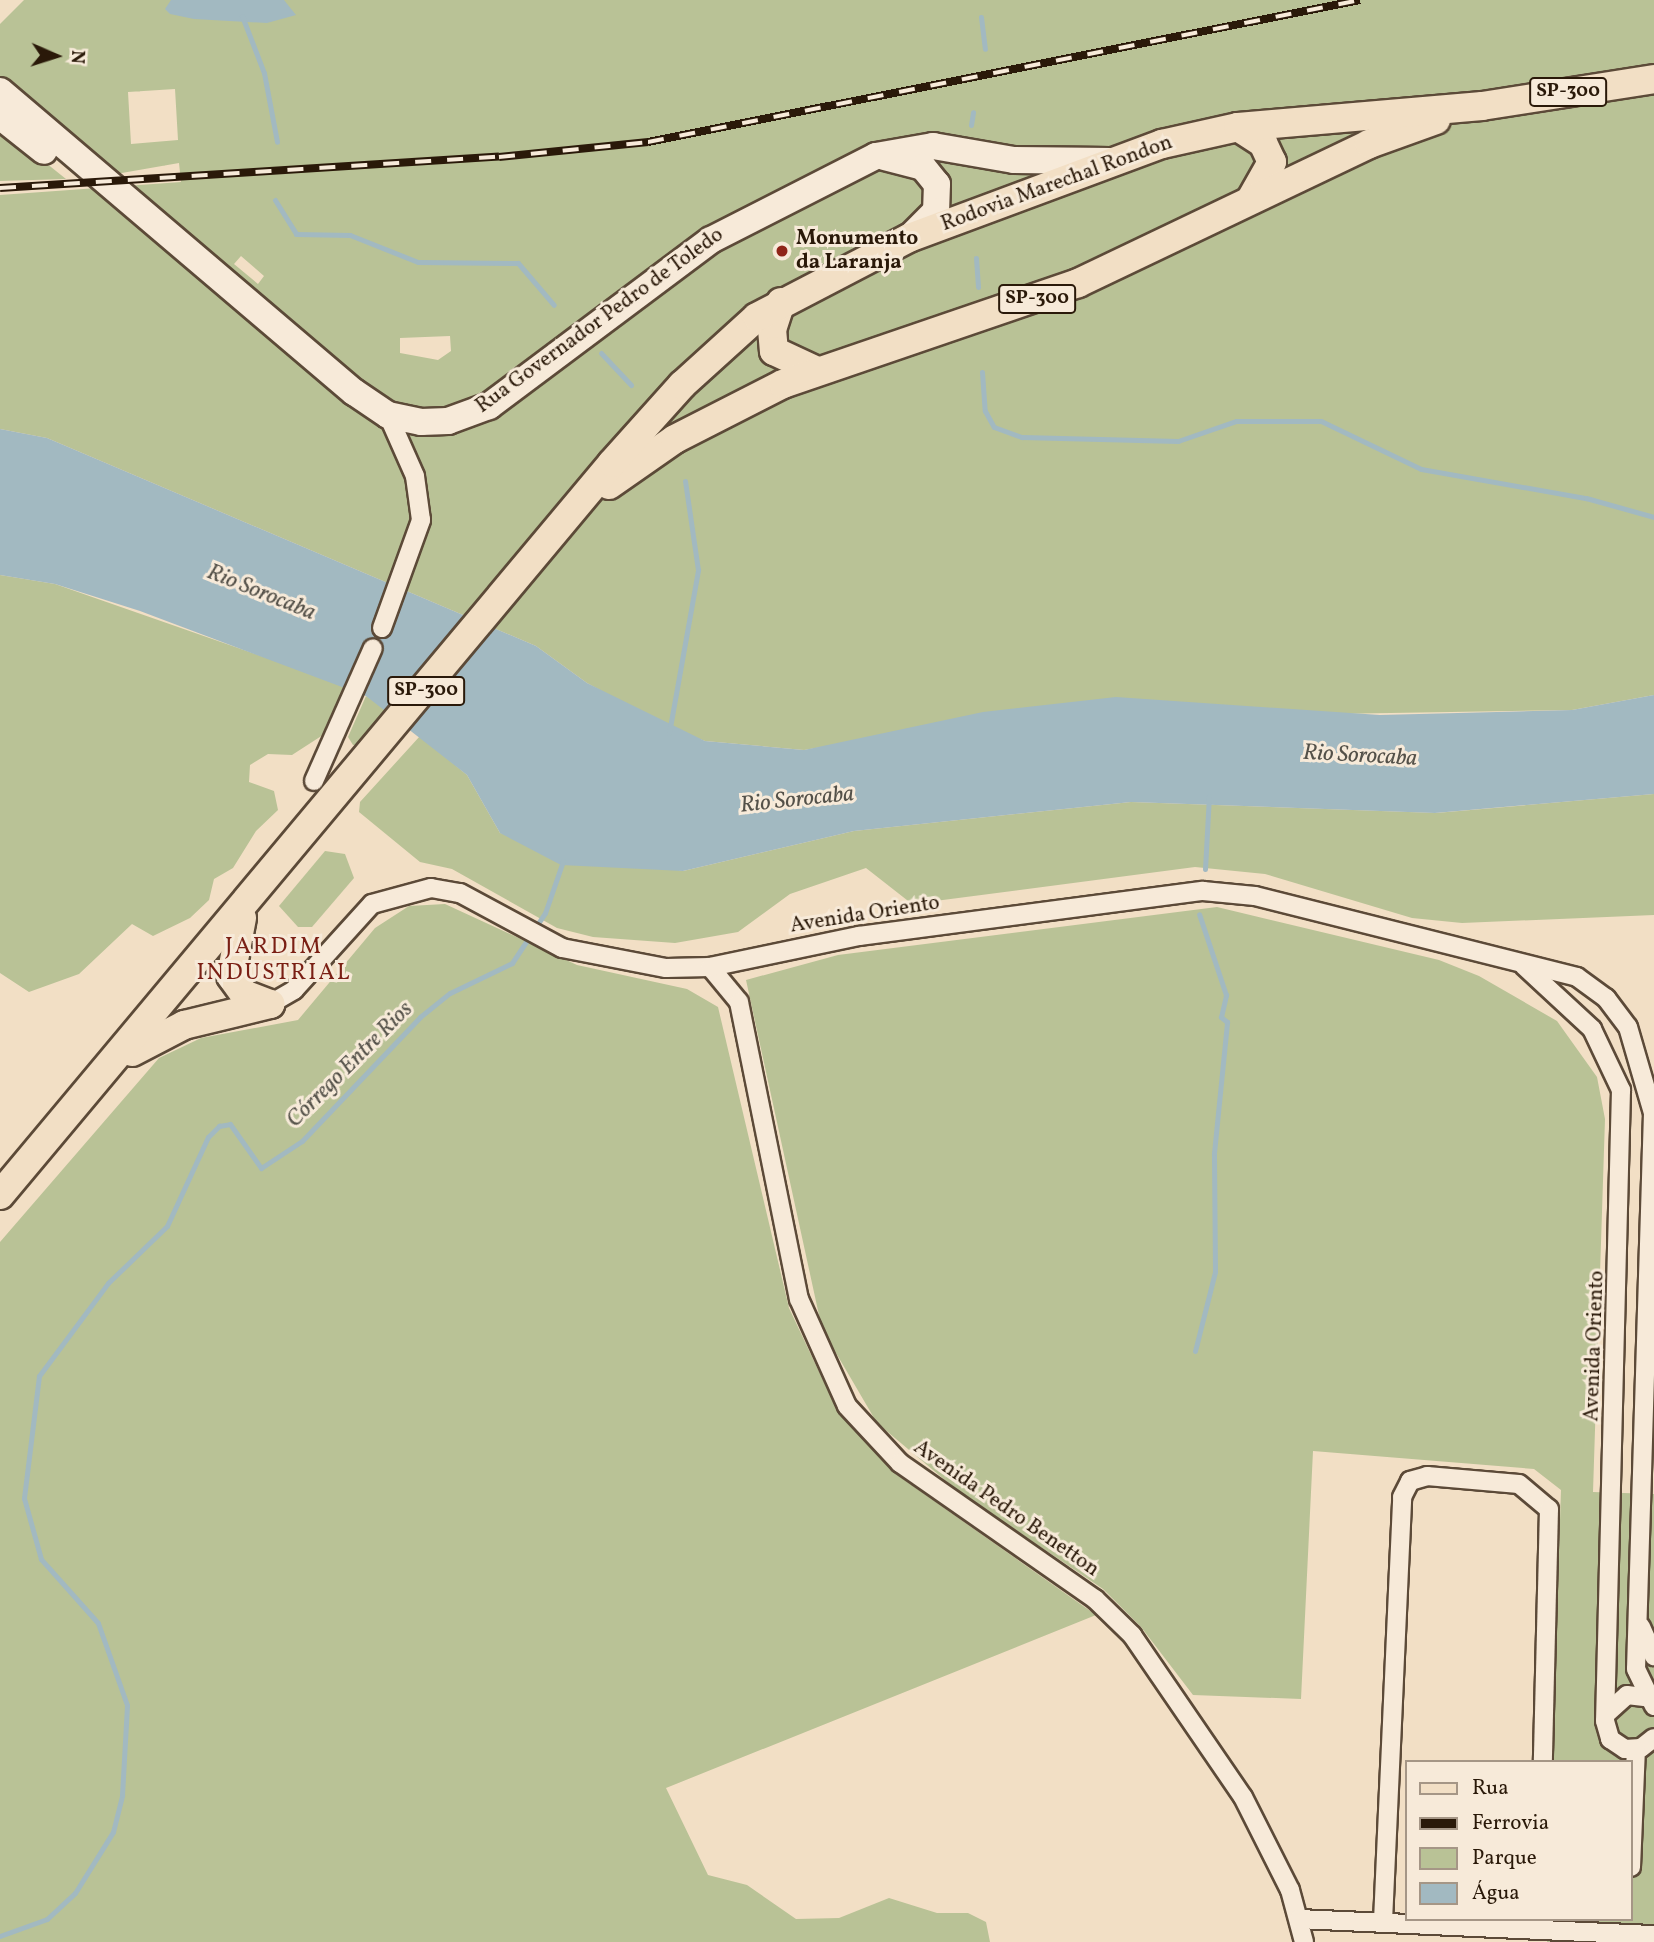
<!DOCTYPE html>
<meta charset="utf-8">
<style>
body{margin:0}
#map{position:relative;width:1654px;height:1942px;overflow:hidden;background:#f2dfc5;font-family:Vollkorn,serif}
div>[style]{position:absolute}
.green>*{inset:0;background:#b9c296}
.water>*{inset:0;background:#a2b9c1}
.stream>*{height:5px;margin:-2.5px;padding:0 2.5px;transform-origin:2.5px;border-radius:2.5px;background:#a2b9c1}
.roads{filter:drop-shadow(2px 0 #5c4a38) drop-shadow(-2px 0 #5c4a38) drop-shadow(0 2px #5c4a38) drop-shadow(0 -2px #5c4a38)}
.minor>*{height:18px;margin:-9px;padding:0 9px;transform-origin:9px;border-radius:9px;background:#f7ead9}
.secondary>*{height:26px;margin:-13px;padding:0 13px;transform-origin:13px;border-radius:13px;background:#f7ead9}
.primary>*{height:28px;margin:-14px;padding:0 14px;transform-origin:14px;border-radius:14px;background:#f2dfc5}
.rail>*{height:8px;margin-top:-4px;transform-origin:0;background:repeating-linear-gradient(90deg,#f7ead9 0 16px,#2a1909 0 32px);box-sizing:border-box;border-block:2px solid #2a1909}
.dots>*{width:19px;height:19px;translate:-50% -50%;box-sizing:border-box;border:4px solid #f7ead9;border-radius:50%}
span{translate:-50% -50%;white-space:nowrap;text-align:center;line-height:1.15;-webkit-text-stroke:6px #f7ead9;paint-order:stroke}
.shield-label span{padding:2px 5px;background:#f7ead9;border:2px solid;border-radius:5px;-webkit-text-stroke-width:0}
.shield-label{font-size:19px;color:#2a1909;font-weight:700}
.street-label{font-size:21px;color:#2a1909}
.poi-label{font-size:21px;color:#2a1909;font-weight:700}
.left{translate:0 -50%;text-align:left}
.water-label{font-size:23px;color:#545149;font-style:italic}
.neighbourhood-label{font-size:23px;color:#7a1f14;letter-spacing:2px}
.legend{position:absolute;left:1405px;top:1760px;width:228px;height:161px;box-sizing:border-box;background:#f7ead9;border:2px solid #a59686;margin:0;padding:9px 12px;list-style:none;font-size:21px;color:#2a1909}
.legend li{display:flex;align-items:center;gap:14px;height:35px}
.legend b{width:35px;border:2px solid #a59686}
.north{position:absolute;left:21px;top:21px;width:70px;height:70px;-webkit-text-stroke:5px #f7ead9;paint-order:stroke;rotate:93deg;font-size:19px;font-weight:700;line-height:28px;text-align:center;color:#2a1909}
.north::after{content:'';display:block;margin:auto;width:24px;height:32px;background:#2a1909;clip-path:polygon(50% 0,100% 100%,50% 72%,0 100%)}
</style>
<div id="map">
<div class="green">
<div style="clip-path:polygon(evenodd,24px 0,1654px 0,1654px 695px,1572px 710px,1330px 714px,863px 740px,804px 750px,705px 741px,670px 728px,587px 683px,536px 646px,47px 438px,0 429px,0 195px,181px 182px,179px 163px,116px 174px,0 83px,0 24px,24px 0,175px 89px,178px 140px,131px 144px,128px 92px,175px 89px,24px 0,241px 256px,264px 276px,258px 284px,234px 264px,241px 256px,24px 0,450px 336px,451px 351px,438px 360px,400px 353px,400px 338px,450px 336px)"></div>
<div style="clip-path:polygon(0 127px,26px 147px,66px 179px,0 181px)"></div>
<div style="clip-path:polygon(0 575px,55px 584px,344px 685px,326px 733px,292px 755px,268px 754px,250px 765px,249px 782px,274px 791px,278px 810px,256px 831px,233px 868px,214px 879px,209px 900px,190px 918px,153px 936px,132px 924px,79px 974px,29px 992px,0 973px)"></div>
<div style="clip-path:polygon(366px 696px,390px 711px,362px 745px,353px 745px,348px 737px)"></div>
<div style="clip-path:polygon(420px 736px,467px 775px,500px 833px,683px 871px,854px 831px,1131px 802px,1436px 813px,1654px 794px,1654px 915px,1462px 923px,1412px 918px,1265px 874px,1195px 867px,912px 904px,866px 868px,790px 894px,738px 932px,675px 943px,593px 937px,557px 928px,452px 869px,420px 862px,359px 812px,360px 802px)"></div>
<div style="clip-path:polygon(325px 851px,345px 854px,354px 878px,312px 927px,298px 927px,279px 906px)"></div>
<div style="clip-path:polygon(445px 904px,577px 965px,687px 989px,718px 1007px,789px 1308px,838px 1412px,893px 1472px,1096px 1615px,666px 1788px,708px 1875px,747px 1885px,796px 1919px,839px 1918px,889px 1898px,937px 1913px,968px 1913px,986px 1922px,990px 1942px,0 1942px,0 1242px,159px 1058px,201px 1038px,298px 1020px,375px 928px,409px 906px)"></div>
<div style="clip-path:polygon(1217px 907px,1439px 960px,1479px 976px,1557px 1021px,1597px 1077px,1605px 1119px,1593px 1492px,1654px 1494px,1654px 1942px,1547px 1942px,1547px 1919px,1631px 1919px,1631px 1762px,1552px 1762px,1561px 1490px,1534px 1469px,1313px 1451px,1301px 1699px,1193px 1695px,1141px 1627px,1103px 1589px,958px 1491px,877px 1423px,822px 1329px,746px 980px,838px 955px)"></div>
</div>
<div class="water">
<div style="clip-path:polygon(171px 0,284px 0,296px 15px,267px 23px,194px 19px,170px 14px,165px 9px)"></div>
<div style="clip-path:polygon(0 429px,47px 438px,536px 646px,587px 683px,705px 741px,804px 750px,983px 712px,1116px 697px,1380px 715px,1572px 710px,1654px 695px,1654px 794px,1435px 813px,1131px 802px,854px 831px,683px 871px,561px 865px,500px 833px,467px 775px,366px 696px,140px 611px,55px 584px,0 575px)"></div>
</div>
<div class="stream">
<div style="left:242px;top:16px;width:61px;rotate:68.9deg"></div>
<div style="left:264px;top:73px;width:70px;rotate:79.3deg"></div>
<div style="left:981px;top:17px;width:32px;rotate:83deg"></div>
<div style="left:971px;top:125px;width:13px;rotate:-81deg"></div>
<div style="left:275px;top:200px;width:40px;rotate:58deg"></div>
<div style="left:296px;top:234px;width:54px;rotate:1.1deg"></div>
<div style="left:350px;top:235px;width:73px;rotate:21.7deg"></div>
<div style="left:418px;top:262px;width:100px;rotate:0.6deg"></div>
<div style="left:518px;top:263px;width:55px;rotate:49.4deg"></div>
<div style="left:976px;top:258px;width:29px;rotate:86deg"></div>
<div style="left:601px;top:353px;width:44px;rotate:46.8deg"></div>
<div style="left:982px;top:372px;width:39px;rotate:86deg"></div>
<div style="left:985px;top:411px;width:18px;rotate:61deg"></div>
<div style="left:994px;top:427px;width:30px;rotate:20deg"></div>
<div style="left:1022px;top:437px;width:156px;rotate:1.5deg"></div>
<div style="left:1178px;top:441px;width:61px;rotate:-19deg"></div>
<div style="left:1236px;top:421px;width:85px"></div>
<div style="left:1321px;top:421px;width:111px;rotate:25.6deg"></div>
<div style="left:1421px;top:469px;width:168px;rotate:10deg"></div>
<div style="left:1586px;top:498px;width:71px;rotate:15.6deg"></div>
<div style="left:669px;top:733px;width:166px;rotate:-79.9deg"></div>
<div style="left:698px;top:570px;width:90px;rotate:-98.3deg"></div>
<div style="left:1205px;top:869px;width:73px;rotate:-86.9deg"></div>
<div style="left:1195px;top:1351px;width:81px;rotate:-75.8deg"></div>
<div style="left:1215px;top:1272px;width:119px;rotate:-90.5deg"></div>
<div style="left:1214px;top:1153px;width:132px;rotate:-84.3deg"></div>
<div style="left:1227px;top:1022px;width:8px;rotate:-140deg"></div>
<div style="left:1221px;top:1017px;width:23px;rotate:-77deg"></div>
<div style="left:1226px;top:995px;width:85px;rotate:-108.4deg"></div>
<div style="left:0;top:1936px;width:50px;rotate:-19.9deg"></div>
<div style="left:47px;top:1919px;width:38px;rotate:-43deg"></div>
<div style="left:75px;top:1893px;width:72px;rotate:-58.1deg"></div>
<div style="left:113px;top:1832px;width:38px;rotate:-76deg"></div>
<div style="left:122px;top:1795px;width:90px;rotate:-86.8deg"></div>
<div style="left:127px;top:1705px;width:87px;rotate:-109.5deg"></div>
<div style="left:98px;top:1623px;width:86px;rotate:-131.7deg"></div>
<div style="left:41px;top:1559px;width:63px;rotate:-105.6deg"></div>
<div style="left:24px;top:1498px;width:123px;rotate:-83deg"></div>
<div style="left:39px;top:1376px;width:116px;rotate:-53.4deg"></div>
<div style="left:108px;top:1283px;width:82px;rotate:-44deg"></div>
<div style="left:167px;top:1226px;width:98px;rotate:-65.3deg"></div>
<div style="left:208px;top:1137px;width:16px;rotate:-45deg"></div>
<div style="left:219px;top:1126px;width:11px;rotate:-10deg"></div>
<div style="left:230px;top:1124px;width:54px;rotate:54.8deg"></div>
<div style="left:261px;top:1168px;width:49px;rotate:-33.4deg"></div>
<div style="left:302px;top:1141px;width:171px;rotate:-46.4deg"></div>
<div style="left:420px;top:1017px;width:38px;rotate:-39deg"></div>
<div style="left:450px;top:993px;width:69px;rotate:-25.8deg"></div>
<div style="left:512px;top:963px;width:60px;rotate:-56.6deg"></div>
<div style="left:545px;top:913px;width:55px;rotate:-70.9deg"></div>
</div>
<div class="roads">
<div class="minor">
<div style="left:382px;top:628px;width:115px;rotate:-70.1deg"></div>
<div style="left:421px;top:520px;width:44px;rotate:-97.8deg"></div>
<div style="left:415px;top:476px;width:67px;rotate:-113.9deg"></div>
<div style="left:314px;top:781px;width:145px;rotate:-66.1deg"></div>
<div style="left:1524px;top:966px;width:93px;rotate:42.8deg"></div>
<div style="left:1592px;top:1029px;width:68px;rotate:64.6deg"></div>
<div style="left:1621px;top:1090px;width:631px;rotate:91.45deg"></div>
<div style="left:1605px;top:1721px;width:19px;rotate:74deg"></div>
<div style="left:1610px;top:1739px;width:18px;rotate:34deg"></div>
<div style="left:1625px;top:1749px;width:16px;rotate:-4deg"></div>
<div style="left:1641px;top:1748px;width:16px;rotate:-38deg"></div>
<div style="left:710px;top:967px;width:45px;rotate:50.4deg"></div>
<div style="left:739px;top:1002px;width:303px;rotate:78.6deg"></div>
<div style="left:799px;top:1299px;width:117px;rotate:65.8deg"></div>
<div style="left:847px;top:1406px;width:78px;rotate:47.1deg"></div>
<div style="left:900px;top:1463px;width:238px;rotate:34.9deg"></div>
<div style="left:1095px;top:1599px;width:52px;rotate:44.2deg"></div>
<div style="left:1132px;top:1635px;width:196px;rotate:55.6deg"></div>
<div style="left:1243px;top:1797px;width:104px;rotate:63.2deg"></div>
<div style="left:1290px;top:1890px;width:54px;rotate:74.9deg"></div>
<div style="left:270px;top:1004px;width:28px;rotate:-30deg"></div>
<div style="left:294px;top:990px;width:116px;rotate:-47.8deg"></div>
<div style="left:372px;top:904px;width:61px;rotate:-15.2deg"></div>
<div style="left:431px;top:888px;width:29px;rotate:10deg"></div>
<div style="left:460px;top:893px;width:116px;rotate:28.3deg"></div>
<div style="left:562px;top:948px;width:106px;rotate:10.9deg"></div>
<div style="left:666px;top:968px;width:44px;rotate:-1.3deg"></div>
<div style="left:710px;top:967px;width:152px;rotate:-11.8deg"></div>
<div style="left:859px;top:936px;width:347px;rotate:-7.5deg"></div>
<div style="left:1203px;top:891px;width:52px;rotate:5.5deg"></div>
<div style="left:1255px;top:896px;width:332px;rotate:14.1deg"></div>
<div style="left:1577px;top:977px;width:36px;rotate:36deg"></div>
<div style="left:1606px;top:998px;width:36px;rotate:53deg"></div>
<div style="left:1628px;top:1027px;width:90px;rotate:73.8deg"></div>
<div style="left:1653px;top:1113px;width:556px;rotate:91.75deg"></div>
<div style="left:1636px;top:1669px;width:41px;rotate:64.1deg"></div>
<div style="left:1641px;top:1627px;width:32px;rotate:66deg"></div>
<div style="left:1606px;top:1714px;width:28px;rotate:-42deg"></div>
<div style="left:1627px;top:1695px;width:26px;rotate:7deg"></div>
<div style="left:1631px;top:1867px;width:117px;rotate:-87.6deg"></div>
<div style="left:1299px;top:1919px;width:355px;rotate:2.6deg"></div>
<div style="left:1383px;top:1921px;width:424px;rotate:-87.4deg"></div>
<div style="left:1402px;top:1497px;width:18px;rotate:-63deg"></div>
<div style="left:1410px;top:1481px;width:18px;rotate:-16deg"></div>
<div style="left:1427px;top:1476px;width:92px;rotate:5deg"></div>
<div style="left:1519px;top:1484px;width:39px;rotate:40deg"></div>
<div style="left:1549px;top:1509px;width:253px;rotate:91.4deg"></div>
</div>
<div class="secondary">
<div style="left:0;top:91px;width:465px;rotate:40.4deg"></div>
<div style="left:354px;top:392px;width:41px;rotate:34.1deg"></div>
<div style="left:388px;top:415px;width:34px;rotate:12deg"></div>
<div style="left:421px;top:422px;width:27px;rotate:-2deg"></div>
<div style="left:448px;top:421px;width:44px;rotate:-20.1deg"></div>
<div style="left:489px;top:406px;width:277px;rotate:-36.8deg"></div>
<div style="left:711px;top:240px;width:185px;rotate:-27deg"></div>
<div style="left:876px;top:156px;width:58px;rotate:-10deg"></div>
<div style="left:933px;top:146px;width:82px;rotate:9.8deg"></div>
<div style="left:1014px;top:160px;width:96px;rotate:0.6deg"></div>
<div style="left:0;top:116px;width:56px;rotate:38.5deg"></div>
<div style="left:884px;top:157px;width:40px;rotate:14.4deg"></div>
<div style="left:923px;top:167px;width:22px;rotate:51deg"></div>
<div style="left:937px;top:184px;width:27px;rotate:92deg"></div>
<div style="left:936px;top:211px;width:38px;rotate:135deg"></div>
</div>
<div class="primary">
<div style="left:1238px;top:127px;width:30px;rotate:33deg"></div>
<div style="left:1263px;top:143px;width:21px;rotate:65deg"></div>
<div style="left:1272px;top:162px;width:43px;rotate:119.6deg"></div>
<div style="left:781px;top:302px;width:28px;rotate:108deg"></div>
<div style="left:772px;top:329px;width:22px;rotate:85deg"></div>
<div style="left:774px;top:351px;width:45px;rotate:24.9deg"></div>
<div style="left:609px;top:485px;width:80px;rotate:-34.9deg"></div>
<div style="left:675px;top:439px;width:121px;rotate:-27deg"></div>
<div style="left:783px;top:384px;width:312px;rotate:-18.9deg"></div>
<div style="left:1078px;top:283px;width:322px;rotate:-25.5deg"></div>
<div style="left:1369px;top:144px;width:71px;rotate:-19.7deg"></div>
<div style="left:242px;top:918px;width:59px;rotate:100.7deg"></div>
<div style="left:231px;top:976px;width:22px;rotate:54deg"></div>
<div style="left:244px;top:994px;width:28px;rotate:21deg"></div>
<div style="left:132px;top:1052px;width:59px;rotate:-27.4deg"></div>
<div style="left:184px;top:1025px;width:89px;rotate:-13.7deg"></div>
<div style="left:0;top:1195px;width:954px;rotate:-50.1deg"></div>
<div style="left:612px;top:463px;width:105px;rotate:-48.1deg"></div>
<div style="left:682px;top:385px;width:101px;rotate:-42.2deg"></div>
<div style="left:757px;top:317px;width:171px;rotate:-27.5deg"></div>
<div style="left:909px;top:238px;width:270px;rotate:-20.4deg"></div>
<div style="left:1162px;top:144px;width:78px;rotate:-12.6deg"></div>
<div style="left:1238px;top:127px;width:245px;rotate:-4.9deg"></div>
<div style="left:1482px;top:106px;width:174px;rotate:-8.9deg"></div>
</div>
</div>
<div class="rail">
<div style="left:0;top:188px;width:500px;rotate:-3.6deg"></div>
<div style="left:499px;top:157px;width:150px;rotate:-5.7deg"></div>
<div style="left:648px;top:142px;width:726px;rotate:-11.28deg"></div>
</div>
<div class="dots">
<div style="left:782px;top:251px;background:#8f2418"></div>
</div>
<div class="shield-label">
<span style="left:1568px;top:92px">SP-300</span>
<span style="left:1037px;top:299px">SP-300</span>
<span style="left:426px;top:691px">SP-300</span>
</div>
<div class="street-label">
<span style="left:1057px;top:184px;rotate:-20deg">Rodovia Marechal Rondon</span>
<span style="left:600px;top:321px;rotate:-36deg">Rua Governador Pedro de Toledo</span>
<span style="left:865px;top:915px;rotate:-9deg">Avenida Oriento</span>
<span style="left:1595px;top:1346px;rotate:-88deg">Avenida Oriento</span>
<span style="left:1006px;top:1509px;rotate:35deg">Avenida Pedro Benetton</span>
</div>
<div class="poi-label">
<span class="left" style="left:796px;top:251px">Monumento<br>da Laranja</span>
</div>
<div class="water-label">
<span style="left:261px;top:593px;rotate:22deg">Rio Sorocaba</span>
<span style="left:1360px;top:756px;rotate:3deg">Rio Sorocaba</span>
<span style="left:797px;top:800px;rotate:-6deg">Rio Sorocaba</span>
<span style="left:350px;top:1065px;rotate:-45deg">Córrego Entre Rios</span>
</div>
<div class="neighbourhood-label">
<span style="left:274px;top:960px">JARDIM<br>INDUSTRIAL</span>
</div>
<ul class="legend">
<li><b style="height:9px;background:#f2dfc5"></b>Rua</li>
<li><b style="height:9px;background:#2a1909"></b>Ferrovia</li>
<li><b style="height:19px;background:#b9c296"></b>Parque</li>
<li><b style="height:19px;background:#a2b9c1"></b>Água</li>
</ul>
<div class="north">N</div>
</div>
